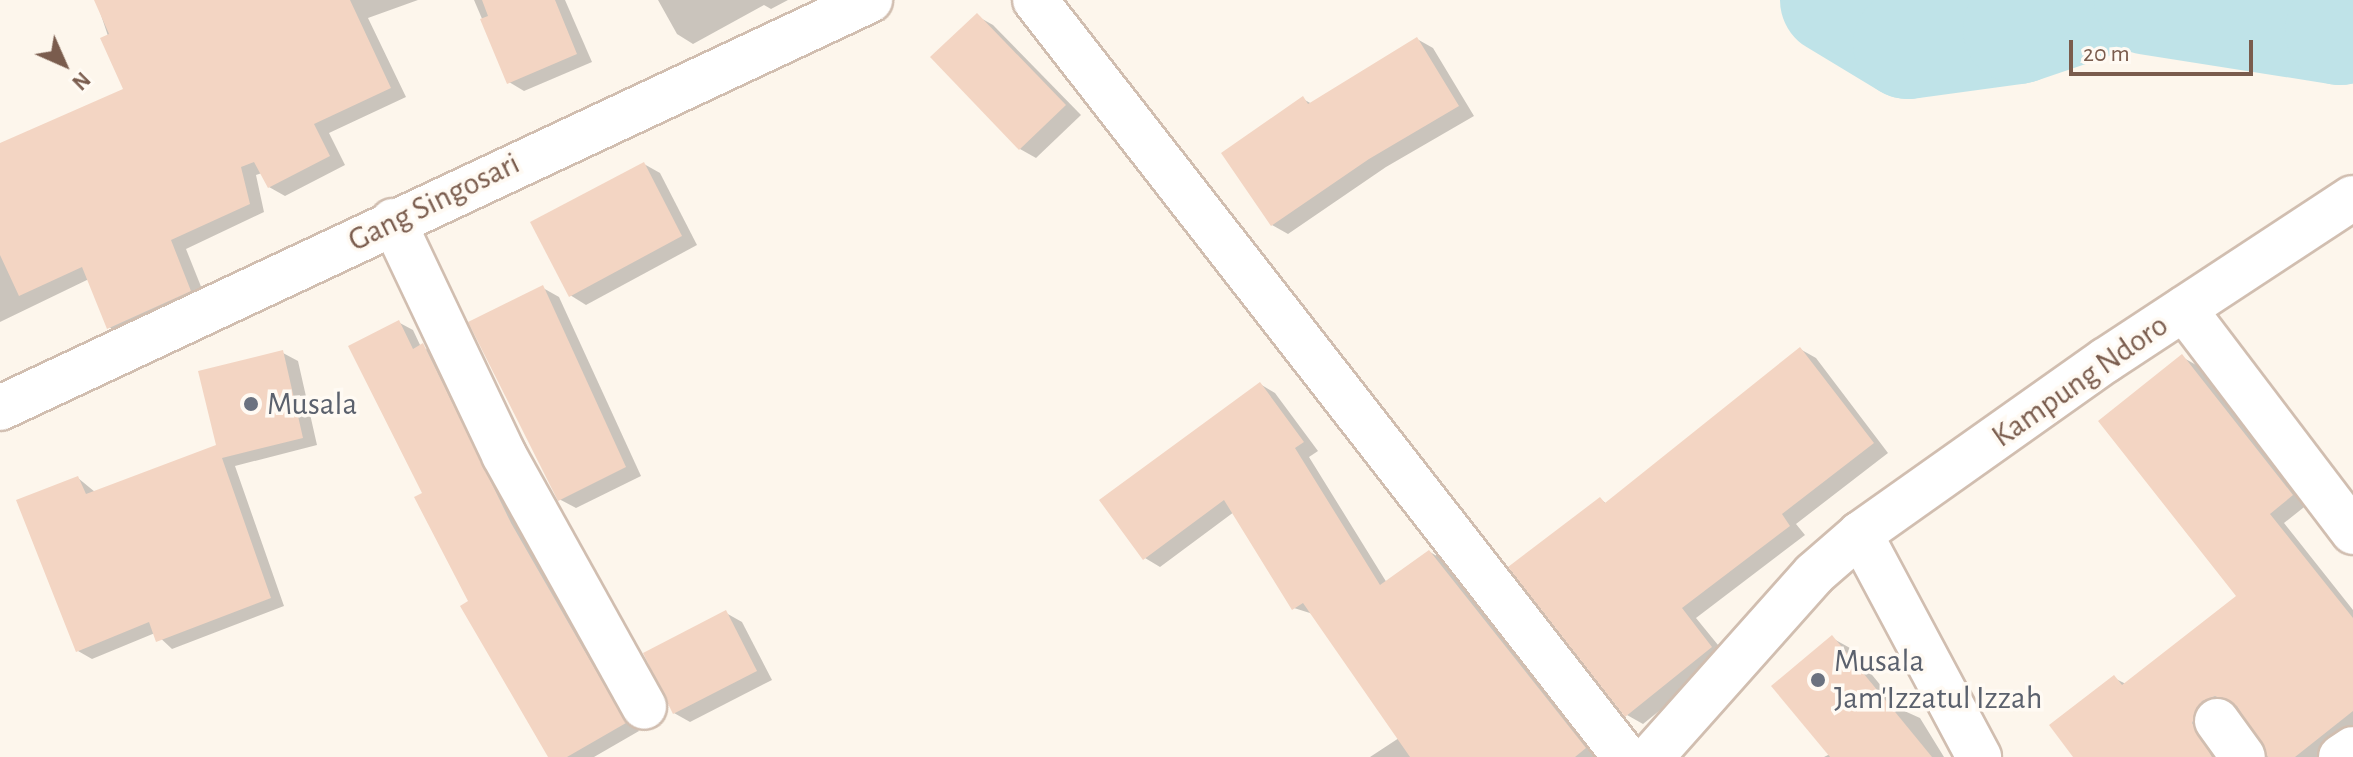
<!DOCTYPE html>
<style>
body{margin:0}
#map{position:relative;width:2353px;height:757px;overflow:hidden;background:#fdf6ec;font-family:"Alegreya Sans",sans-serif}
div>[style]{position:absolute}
.shadow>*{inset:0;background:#0003}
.river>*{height:110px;margin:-55px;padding:0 55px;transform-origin:55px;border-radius:55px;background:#bfe3e8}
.building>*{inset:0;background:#f3d5c3}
.roads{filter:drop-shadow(2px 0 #d1beb0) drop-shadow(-2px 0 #d1beb0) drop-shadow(0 2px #d1beb0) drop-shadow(0 -2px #d1beb0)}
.street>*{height:44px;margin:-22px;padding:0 22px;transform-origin:22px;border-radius:22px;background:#fff}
.dots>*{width:22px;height:22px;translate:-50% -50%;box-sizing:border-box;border:4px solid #fffaf3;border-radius:50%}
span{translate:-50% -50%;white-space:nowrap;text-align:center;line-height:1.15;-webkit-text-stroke:7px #fffaf3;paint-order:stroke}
.street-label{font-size:32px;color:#7a5c4d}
.worship-label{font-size:32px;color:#5b616d}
.left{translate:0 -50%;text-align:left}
.north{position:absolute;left:24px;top:24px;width:80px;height:80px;-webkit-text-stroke:6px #fffaf3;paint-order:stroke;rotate:135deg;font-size:22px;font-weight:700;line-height:32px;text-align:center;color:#7a5c4d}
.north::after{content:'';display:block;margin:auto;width:28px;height:36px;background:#7a5c4d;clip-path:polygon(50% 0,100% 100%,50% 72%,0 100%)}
.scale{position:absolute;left:2069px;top:40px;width:184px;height:36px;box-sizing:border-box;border:4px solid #7a5c4d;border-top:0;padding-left:10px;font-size:24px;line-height:28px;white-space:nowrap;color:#7a5c4d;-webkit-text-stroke:6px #fffaf3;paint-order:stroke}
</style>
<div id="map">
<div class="shadow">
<div style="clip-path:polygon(96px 0,418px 0,368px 18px,406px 97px,329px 133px,345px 165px,285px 196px,269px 187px,262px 173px,256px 175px,264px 212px,186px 249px,206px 299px,124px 336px,109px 327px,89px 279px,0 322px,0 144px,126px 90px)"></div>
<div style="clip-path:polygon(474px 0,565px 0,592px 62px,524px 91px,509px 82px)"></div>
<div style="clip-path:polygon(658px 0,788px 0,771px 9px,764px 5px,693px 44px,677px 34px)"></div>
<div style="clip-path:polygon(977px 16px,993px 25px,1081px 115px,1036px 158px,1020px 149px)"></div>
<div style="clip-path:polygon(1417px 39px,1433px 48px,1474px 116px,1386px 167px,1288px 234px,1272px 225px,1303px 99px,1312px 104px)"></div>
<div style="clip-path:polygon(644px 164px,660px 173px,697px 245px,586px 305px,570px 295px)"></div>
<div style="clip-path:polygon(543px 288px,559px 297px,641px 476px,576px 508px,559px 499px)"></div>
<div style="clip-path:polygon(398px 322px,413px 330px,421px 347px,438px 354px,525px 533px,639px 731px,594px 757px,550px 757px,471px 602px,425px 494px)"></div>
<div style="clip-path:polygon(1800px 349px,1816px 358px,1888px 453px,1796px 524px,1805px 535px,1696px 618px,1727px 656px,1643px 724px,1627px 715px,1600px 499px,1607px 504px)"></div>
<div style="clip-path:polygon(283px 353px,298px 361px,317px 445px,235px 466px,284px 606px,172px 649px,155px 633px,92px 659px,78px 651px,78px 478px,95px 492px,219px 446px)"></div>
<div style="clip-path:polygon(2182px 357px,2198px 366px,2308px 504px,2284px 523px,2353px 610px,2353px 739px,2334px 757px,2267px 757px,2266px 742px,2233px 704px,2218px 710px,2222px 757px,2076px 757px,2114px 678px,2126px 684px,2239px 596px)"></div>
<div style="clip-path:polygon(1260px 384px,1275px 393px,1318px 451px,1309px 457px,1387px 583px,1430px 552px,1445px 561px,1600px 757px,1370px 757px,1399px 738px,1313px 614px,1294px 608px,1234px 512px,1160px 567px,1145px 558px)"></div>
<div style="clip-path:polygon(726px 613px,742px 622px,772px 680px,690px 722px,674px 713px)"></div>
<div style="clip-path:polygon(1832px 638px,1850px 648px,1900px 709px,1920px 718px,1944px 757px,1824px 757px,1830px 754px)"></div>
</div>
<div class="river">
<div style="left:1835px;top:0;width:85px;rotate:31.1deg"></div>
<div style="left:1908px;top:44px;width:111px;rotate:-7.8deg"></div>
<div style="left:2018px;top:29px;width:90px;rotate:-18.8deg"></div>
<div style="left:2149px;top:0;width:193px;rotate:8.9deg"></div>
<div style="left:2340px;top:30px;width:14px;rotate:-17deg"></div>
</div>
<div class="building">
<div style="clip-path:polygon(94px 0,350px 0,391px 88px,314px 124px,330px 156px,268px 188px,254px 162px,241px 167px,250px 204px,171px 240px,191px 291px,107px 329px,82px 267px,19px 296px,0 255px,0 143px,123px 89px,100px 38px,109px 34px)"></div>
<div style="clip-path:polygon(482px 0,555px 0,577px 54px,507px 84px,480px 19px,488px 16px)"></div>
<div style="clip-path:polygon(977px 13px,1066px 105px,1019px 150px,930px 57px)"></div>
<div style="clip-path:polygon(1417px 37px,1459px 106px,1369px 159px,1271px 226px,1221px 153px,1303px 96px,1308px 104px)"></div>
<div style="clip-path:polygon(644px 162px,682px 236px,569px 297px,530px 222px)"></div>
<div style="clip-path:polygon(543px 285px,626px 467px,558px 501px,468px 322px)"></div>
<div style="clip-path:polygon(399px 320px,413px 349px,423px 343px,511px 523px,626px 723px,567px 757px,548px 757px,460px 606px,468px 601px,414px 497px,422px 493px,348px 346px)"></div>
<div style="clip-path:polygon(1800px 347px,1874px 443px,1782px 514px,1790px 526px,1682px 608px,1712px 647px,1625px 717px,1508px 567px,1600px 497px,1605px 503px)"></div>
<div style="clip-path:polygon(283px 350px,303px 438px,222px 458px,271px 598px,156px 642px,149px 622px,76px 652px,16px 500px,78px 476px,86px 494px,216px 445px,198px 371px)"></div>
<div style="clip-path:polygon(2182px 354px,2293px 495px,2270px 514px,2353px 618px,2353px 711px,2295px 757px,2268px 757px,2237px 706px,2215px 696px,2202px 701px,2192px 723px,2212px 757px,2073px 757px,2049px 725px,2114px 675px,2122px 685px,2236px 596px,2098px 421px)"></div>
<div style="clip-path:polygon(1260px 382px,1304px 442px,1295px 448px,1380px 585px,1429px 550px,1586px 748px,1575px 757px,1410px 757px,1303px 603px,1292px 610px,1224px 500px,1143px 560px,1099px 500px)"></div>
<div style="clip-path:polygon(726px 610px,757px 671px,673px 714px,643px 653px)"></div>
<div style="clip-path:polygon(1832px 635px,1932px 757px,1830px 757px,1771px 686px)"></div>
</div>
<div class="roads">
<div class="street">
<div style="left:1035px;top:0;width:960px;rotate:52.07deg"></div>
<div style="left:393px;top:221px;width:259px;rotate:64.6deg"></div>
<div style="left:504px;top:455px;width:288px;rotate:60.9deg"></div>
<div style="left:2184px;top:309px;width:280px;rotate:52.8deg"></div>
<div style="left:0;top:408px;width:961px;rotate:-25.12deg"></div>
<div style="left:1860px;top:534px;width:253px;rotate:61.9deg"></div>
<div style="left:2217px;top:721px;width:44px;rotate:54.2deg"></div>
<div style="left:1651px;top:757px;width:245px;rotate:-48.3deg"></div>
<div style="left:1814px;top:574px;width:61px;rotate:-41deg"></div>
<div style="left:1860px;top:534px;width:301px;rotate:-35.3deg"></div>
<div style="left:2106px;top:360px;width:295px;rotate:-33.3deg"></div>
<div style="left:2341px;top:757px;width:14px;rotate:-34deg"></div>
</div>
</div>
<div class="dots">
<div style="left:251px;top:404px;background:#6b7280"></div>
<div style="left:1818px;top:680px;background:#6b7280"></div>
</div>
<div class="street-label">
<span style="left:434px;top:202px;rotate:-26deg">Gang Singosari</span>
<span style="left:2080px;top:381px;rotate:-35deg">Kampung Ndoro</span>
</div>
<div class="worship-label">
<span class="left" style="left:267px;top:404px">Musala</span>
<span class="left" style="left:1834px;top:680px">Musala<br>Jam'Izzatul Izzah</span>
</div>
<div class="north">N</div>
<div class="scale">20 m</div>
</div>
